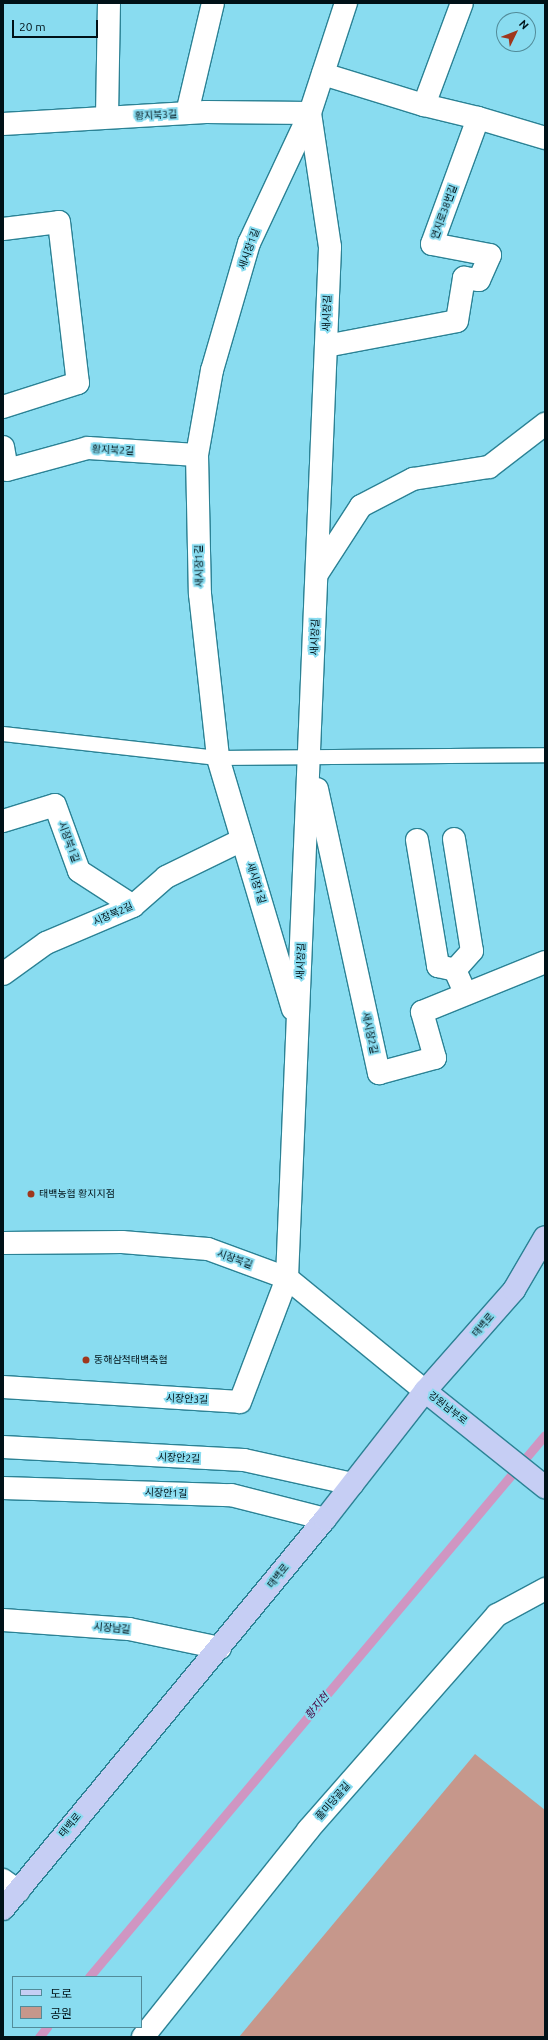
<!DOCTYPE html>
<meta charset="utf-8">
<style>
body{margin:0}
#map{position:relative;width:548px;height:2040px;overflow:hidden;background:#89dcf0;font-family:Ubuntu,"Noto Sans KR",sans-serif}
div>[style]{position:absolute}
.green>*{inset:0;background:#c6978b}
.stream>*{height:9px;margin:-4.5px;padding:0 4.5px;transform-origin:4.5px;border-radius:4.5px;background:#cf96c2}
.roads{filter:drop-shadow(1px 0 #2b8295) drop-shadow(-1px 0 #2b8295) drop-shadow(0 1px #2b8295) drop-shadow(0 -1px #2b8295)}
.service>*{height:14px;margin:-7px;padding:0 7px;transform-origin:7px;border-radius:7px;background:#fff}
.minor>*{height:22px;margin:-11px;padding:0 11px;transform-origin:11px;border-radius:11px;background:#fff}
.tertiary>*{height:22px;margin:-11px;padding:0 11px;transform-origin:11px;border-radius:11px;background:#fff}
.primary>*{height:22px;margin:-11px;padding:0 11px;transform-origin:11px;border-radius:11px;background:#c6cef4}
.dots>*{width:11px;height:11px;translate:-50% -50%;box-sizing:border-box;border:2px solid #89dcf0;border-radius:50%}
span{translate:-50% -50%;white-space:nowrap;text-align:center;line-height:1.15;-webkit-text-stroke:4px #89dcf0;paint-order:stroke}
.street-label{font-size:10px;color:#001117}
.poi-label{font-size:10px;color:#001117}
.left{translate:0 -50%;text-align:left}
.water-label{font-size:11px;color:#490340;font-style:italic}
.frame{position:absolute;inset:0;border:4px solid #001117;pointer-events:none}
.legend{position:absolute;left:12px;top:1976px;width:130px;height:52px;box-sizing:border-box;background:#89dcf0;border:1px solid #528b99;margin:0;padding:5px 7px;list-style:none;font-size:12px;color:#001117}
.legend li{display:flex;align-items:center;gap:8px;height:20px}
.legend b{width:20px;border:1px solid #528b99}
.north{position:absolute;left:496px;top:12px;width:40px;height:40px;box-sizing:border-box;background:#89dcf0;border:1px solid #528b99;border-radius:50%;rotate:47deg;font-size:11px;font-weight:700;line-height:16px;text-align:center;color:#001117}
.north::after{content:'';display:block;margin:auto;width:14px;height:18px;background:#9f371d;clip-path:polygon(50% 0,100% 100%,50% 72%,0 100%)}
.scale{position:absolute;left:12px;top:20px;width:86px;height:18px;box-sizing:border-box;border:2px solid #001117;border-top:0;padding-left:5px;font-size:12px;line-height:14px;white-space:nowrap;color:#001117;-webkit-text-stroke:3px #89dcf0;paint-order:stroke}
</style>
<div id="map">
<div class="green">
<div style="clip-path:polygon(475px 1754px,545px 1810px,545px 2037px,239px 2037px)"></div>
</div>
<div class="stream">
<div style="left:89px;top:1977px;width:708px;rotate:-49.93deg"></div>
<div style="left:39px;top:2037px;width:13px;rotate:-51deg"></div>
</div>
<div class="roads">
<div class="service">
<div style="left:3px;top:734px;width:216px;rotate:6.4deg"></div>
<div style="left:218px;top:758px;width:327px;rotate:-0.5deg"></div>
</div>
<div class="minor">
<div style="left:323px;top:74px;width:106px;rotate:17.1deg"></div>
<div style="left:187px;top:113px;width:113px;rotate:-76.7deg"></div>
<div style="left:107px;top:117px;width:114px;rotate:-89deg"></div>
<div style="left:478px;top:118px;width:70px;rotate:16.6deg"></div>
<div style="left:3px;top:124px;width:203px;rotate:-3.4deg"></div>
<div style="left:206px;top:112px;width:104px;rotate:0.6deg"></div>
<div style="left:310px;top:113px;width:144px;rotate:115.1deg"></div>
<div style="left:249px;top:243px;width:132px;rotate:106.2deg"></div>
<div style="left:212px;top:370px;width:86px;rotate:100deg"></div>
<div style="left:197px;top:455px;width:139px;rotate:88.8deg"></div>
<div style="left:200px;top:594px;width:165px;rotate:83.7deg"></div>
<div style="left:218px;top:758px;width:262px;rotate:73.4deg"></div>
<div style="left:3px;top:229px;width:56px;rotate:-7.1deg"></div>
<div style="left:59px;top:222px;width:162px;rotate:83.3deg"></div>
<div style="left:78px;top:383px;width:79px;rotate:162.3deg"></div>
<div style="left:326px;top:346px;width:133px;rotate:-10.8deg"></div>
<div style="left:457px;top:321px;width:44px;rotate:-80.8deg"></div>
<div style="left:464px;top:278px;width:15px;rotate:8deg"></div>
<div style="left:479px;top:280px;width:27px;rotate:-66deg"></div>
<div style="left:490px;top:255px;width:59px;rotate:-169.3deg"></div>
<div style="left:432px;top:244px;width:134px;rotate:-69.9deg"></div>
<div style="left:478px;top:118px;width:56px;rotate:-166.5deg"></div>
<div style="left:424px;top:105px;width:109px;rotate:-69.6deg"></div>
<div style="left:3px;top:447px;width:23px;rotate:80deg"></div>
<div style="left:7px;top:470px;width:84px;rotate:-15.2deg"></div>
<div style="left:88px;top:448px;width:109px;rotate:3.7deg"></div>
<div style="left:317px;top:574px;width:81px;rotate:-57.1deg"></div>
<div style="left:361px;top:506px;width:59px;rotate:-27.4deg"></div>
<div style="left:413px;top:479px;width:77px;rotate:-9deg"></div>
<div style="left:489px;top:467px;width:71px;rotate:-37.5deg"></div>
<div style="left:317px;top:789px;width:291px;rotate:77.7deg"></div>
<div style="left:379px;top:1073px;width:58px;rotate:-15deg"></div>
<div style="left:435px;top:1058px;width:48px;rotate:-105.8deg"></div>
<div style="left:422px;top:1012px;width:133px;rotate:-22.1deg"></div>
<div style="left:3px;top:821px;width:54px;rotate:-17.1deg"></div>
<div style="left:55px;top:805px;width:70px;rotate:70deg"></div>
<div style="left:79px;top:871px;width:64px;rotate:32.9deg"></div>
<div style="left:454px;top:839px;width:113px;rotate:80.9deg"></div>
<div style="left:472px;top:951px;width:25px;rotate:132deg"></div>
<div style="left:417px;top:840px;width:128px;rotate:80.5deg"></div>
<div style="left:438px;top:966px;width:17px;rotate:13deg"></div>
<div style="left:455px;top:970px;width:24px;rotate:66deg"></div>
<div style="left:3px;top:974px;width:53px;rotate:-35.8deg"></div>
<div style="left:46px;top:943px;width:95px;rotate:-23deg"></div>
<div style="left:133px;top:906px;width:44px;rotate:-41.3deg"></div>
<div style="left:166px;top:877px;width:85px;rotate:-26deg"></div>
<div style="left:3px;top:1387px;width:237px;rotate:3.6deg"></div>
<div style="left:240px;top:1402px;width:133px;rotate:-69.2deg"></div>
<div style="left:287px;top:1278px;width:1032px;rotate:-87.61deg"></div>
<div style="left:330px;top:247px;width:135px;rotate:-98.5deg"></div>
<div style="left:310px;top:113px;width:116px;rotate:-71.9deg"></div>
<div style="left:3px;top:1447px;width:241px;rotate:3.1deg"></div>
<div style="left:244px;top:1460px;width:111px;rotate:12.5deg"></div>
<div style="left:3px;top:1488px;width:228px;rotate:1.8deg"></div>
<div style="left:231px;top:1495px;width:97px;rotate:14.3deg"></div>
<div style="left:3px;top:1620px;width:126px;rotate:4.1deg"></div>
<div style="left:129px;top:1629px;width:93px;rotate:11.8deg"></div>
<div style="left:3px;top:1880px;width:19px;rotate:36deg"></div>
<div style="left:143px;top:2037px;width:265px;rotate:-51.4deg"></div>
<div style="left:308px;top:1830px;width:286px;rotate:-48.7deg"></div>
<div style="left:497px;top:1615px;width:55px;rotate:-28.4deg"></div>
</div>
<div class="tertiary">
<div style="left:3px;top:1243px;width:119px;rotate:-0.5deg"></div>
<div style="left:122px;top:1242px;width:86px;rotate:4.7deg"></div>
<div style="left:208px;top:1249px;width:84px;rotate:20.2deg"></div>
<div style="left:287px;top:1278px;width:178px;rotate:39.3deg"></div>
</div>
<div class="primary">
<div style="left:425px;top:1391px;width:154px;rotate:38.7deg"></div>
<div style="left:3px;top:1909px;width:506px;rotate:-50.46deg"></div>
<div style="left:325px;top:1519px;width:162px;rotate:-52deg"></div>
<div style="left:425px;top:1391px;width:135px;rotate:-48.6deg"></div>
<div style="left:514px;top:1290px;width:61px;rotate:-59.7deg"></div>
</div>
</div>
<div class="dots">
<div style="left:31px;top:1194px;background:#9f371d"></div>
<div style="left:86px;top:1360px;background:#9f371d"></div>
</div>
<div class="street-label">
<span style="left:156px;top:115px;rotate:-3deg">황지북3길</span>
<span style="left:444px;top:212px;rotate:-70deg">연지로38번길</span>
<span style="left:249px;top:249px;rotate:-70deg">새시장1길</span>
<span style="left:327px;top:313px;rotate:-88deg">새시장길</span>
<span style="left:113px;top:450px;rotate:3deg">황지북2길</span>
<span style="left:199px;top:566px;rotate:-91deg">새시장1길</span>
<span style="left:315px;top:637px;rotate:-88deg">새시장길</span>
<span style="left:69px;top:842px;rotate:70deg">시장북1길</span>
<span style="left:256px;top:883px;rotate:73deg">새시장1길</span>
<span style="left:113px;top:914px;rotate:-24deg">시장북2길</span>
<span style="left:301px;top:961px;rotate:-88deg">새시장길</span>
<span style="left:370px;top:1033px;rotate:78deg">새시장2길</span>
<span style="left:235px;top:1259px;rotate:20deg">시장북길</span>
<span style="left:483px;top:1325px;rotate:-49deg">태백로</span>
<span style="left:187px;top:1399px;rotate:3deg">시장안3길</span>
<span style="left:448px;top:1408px;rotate:38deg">강원남부로</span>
<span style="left:179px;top:1458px;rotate:3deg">시장안2길</span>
<span style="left:166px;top:1493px;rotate:2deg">시장안1길</span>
<span style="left:278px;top:1576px;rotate:-51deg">태백로</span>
<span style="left:112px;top:1628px;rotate:5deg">시장남길</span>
<span style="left:333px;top:1801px;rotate:-49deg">풀미당골길</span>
<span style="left:70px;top:1825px;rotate:-50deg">태백로</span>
</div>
<div class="poi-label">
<span class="left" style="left:39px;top:1194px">태백농협 황지지점</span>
<span class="left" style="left:94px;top:1360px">동해삼척태백축협</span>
</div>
<div class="water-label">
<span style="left:317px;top:1706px;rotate:-50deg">황지천</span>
</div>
<div class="frame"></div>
<ul class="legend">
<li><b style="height:5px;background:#c6cef4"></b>도로</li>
<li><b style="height:11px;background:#c6978b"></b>공원</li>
</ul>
<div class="north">N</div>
<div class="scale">20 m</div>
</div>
